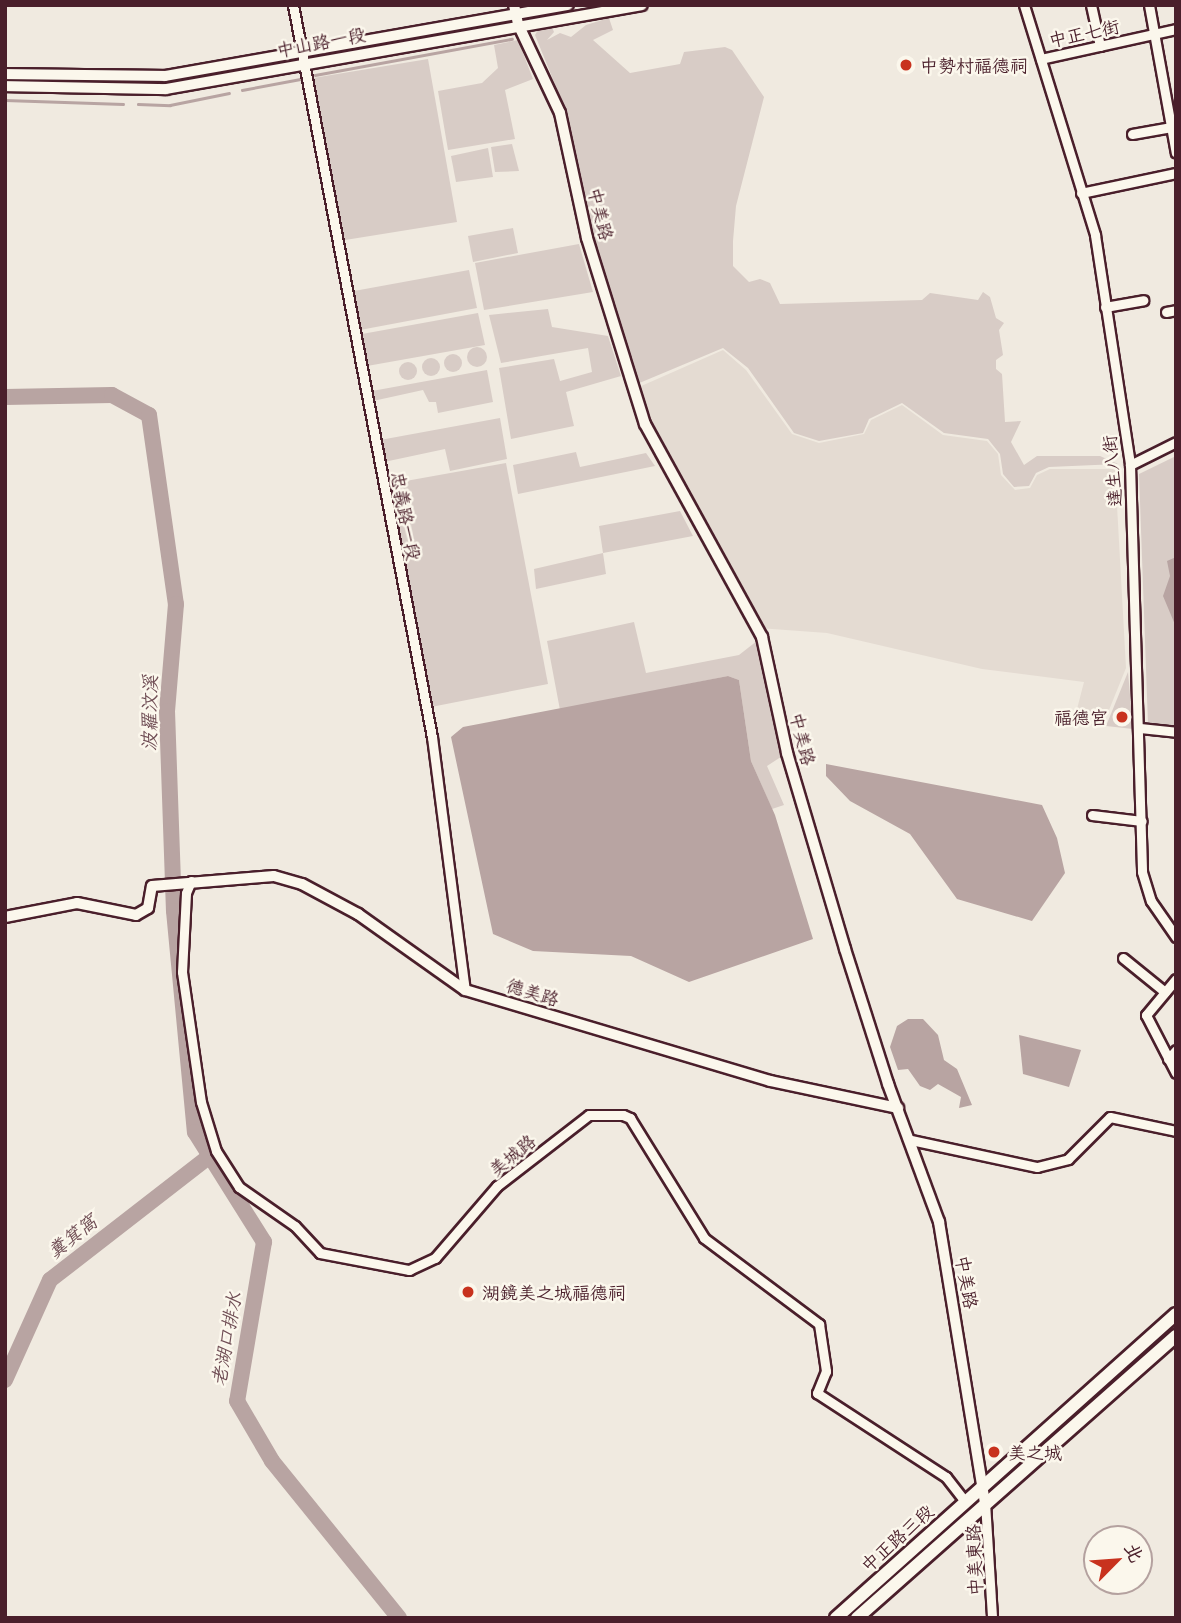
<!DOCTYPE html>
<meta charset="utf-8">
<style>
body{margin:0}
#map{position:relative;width:1181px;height:1623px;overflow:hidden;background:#f0eae0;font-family:"Playpen Sans","LXGW WenKai TC",sans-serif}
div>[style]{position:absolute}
.built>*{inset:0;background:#e4dbd2}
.green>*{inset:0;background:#d8ccc6}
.round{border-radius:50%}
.water>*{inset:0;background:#b8a4a2}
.stream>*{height:2.5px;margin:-1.25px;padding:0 1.25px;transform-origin:1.25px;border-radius:1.25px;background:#b8a4a2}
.river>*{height:16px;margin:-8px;padding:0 8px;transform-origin:8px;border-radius:8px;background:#b8a4a2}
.roads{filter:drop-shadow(2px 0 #4a1f2b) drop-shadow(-2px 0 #4a1f2b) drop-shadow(0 2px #4a1f2b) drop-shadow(0 -2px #4a1f2b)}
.minor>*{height:9px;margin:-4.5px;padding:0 4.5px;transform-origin:4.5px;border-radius:4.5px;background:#fbf7ec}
.tertiary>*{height:10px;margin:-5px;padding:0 5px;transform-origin:5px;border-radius:5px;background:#fbf7ec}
.secondary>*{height:12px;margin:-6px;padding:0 6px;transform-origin:6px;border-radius:6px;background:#fbf7ec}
.dots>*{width:19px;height:19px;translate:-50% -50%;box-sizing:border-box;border:4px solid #fbf7ec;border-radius:50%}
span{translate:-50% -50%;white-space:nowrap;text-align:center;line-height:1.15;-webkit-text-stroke:5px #fbf7ec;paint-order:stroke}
.street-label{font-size:18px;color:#4a1f2b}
.poi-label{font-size:18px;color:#4a1f2b}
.left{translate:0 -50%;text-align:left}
.right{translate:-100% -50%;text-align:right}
.water-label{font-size:19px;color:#704e55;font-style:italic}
.frame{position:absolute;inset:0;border:7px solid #4a1f2b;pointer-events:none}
.north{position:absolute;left:1083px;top:1525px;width:70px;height:70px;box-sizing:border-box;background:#fbf7ec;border:2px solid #b4a19f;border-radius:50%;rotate:65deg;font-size:19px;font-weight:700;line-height:28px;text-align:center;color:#4a1f2b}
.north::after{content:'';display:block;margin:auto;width:24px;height:32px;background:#c8321e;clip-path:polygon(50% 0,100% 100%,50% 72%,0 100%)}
</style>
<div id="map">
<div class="built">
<div style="clip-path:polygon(723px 350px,746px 370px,792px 434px,819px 443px,864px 434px,871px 420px,902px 405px,943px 435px,987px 441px,998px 454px,1001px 475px,1015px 490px,1030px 488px,1037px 475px,1050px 469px,1115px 469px,1126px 668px,1107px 715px,1077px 709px,1084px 682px,982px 669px,827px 633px,760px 628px,649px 422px,639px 387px)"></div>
</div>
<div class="green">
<div style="clip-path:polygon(609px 18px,613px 30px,593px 40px,630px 73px,680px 64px,684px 52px,725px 47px,732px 50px,764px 97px,736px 206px,733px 241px,733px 266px,749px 282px,760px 279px,770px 283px,780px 304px,922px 300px,930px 293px,978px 300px,983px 292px,990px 297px,996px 318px,1004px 323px,999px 330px,1003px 355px,996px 360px,996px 369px,1002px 374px,1005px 422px,1021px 421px,1011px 442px,1024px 465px,1037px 456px,1100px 456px,1118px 464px,1049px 467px,1036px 473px,1029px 486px,1014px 487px,1003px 474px,1000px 454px,988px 439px,944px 433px,902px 403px,869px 419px,863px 433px,819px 441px,794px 433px,748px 368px,723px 348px,637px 384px,588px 224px,565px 109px,535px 35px,539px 28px,551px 25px,554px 32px,547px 40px,560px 33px,571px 37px,586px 25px)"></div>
<div style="clip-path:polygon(518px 40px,533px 79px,505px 90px,515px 139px,448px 150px,438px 91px,482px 83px,498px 68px,494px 45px)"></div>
<div style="clip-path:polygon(428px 59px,457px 222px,339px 241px,313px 78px)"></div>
<div style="clip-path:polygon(512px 144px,519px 171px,495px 172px,491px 147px)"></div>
<div style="clip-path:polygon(488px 148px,493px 177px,456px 182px,451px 156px)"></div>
<div style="clip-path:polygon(513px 228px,518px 253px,473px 262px,468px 236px)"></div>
<div style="clip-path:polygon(579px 244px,593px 292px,484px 310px,475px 263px)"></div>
<div style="clip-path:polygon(469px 270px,477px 308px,360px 330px,354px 291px)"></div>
<div style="clip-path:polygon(548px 309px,552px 327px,608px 336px,621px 376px,566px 392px,574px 426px,511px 439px,499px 368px,554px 359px,560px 381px,592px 372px,588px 348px,501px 363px,489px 315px)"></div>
<div style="clip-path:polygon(478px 313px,485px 345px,367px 366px,362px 334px)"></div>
<div class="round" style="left:467px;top:347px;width:20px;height:20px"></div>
<div class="round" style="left:444px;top:354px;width:18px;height:18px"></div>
<div class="round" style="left:422px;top:358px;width:18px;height:18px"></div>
<div class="round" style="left:399px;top:362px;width:18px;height:18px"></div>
<div style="clip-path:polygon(487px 370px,493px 402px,438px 413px,436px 402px,429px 402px,423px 390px,373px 401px,372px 391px)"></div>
<div style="clip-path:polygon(500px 418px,507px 459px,450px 471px,445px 449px,384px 462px,380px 440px)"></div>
<div style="clip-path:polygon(576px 452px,580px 467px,646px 453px,655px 466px,518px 494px,513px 465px)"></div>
<div style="clip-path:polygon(1176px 456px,1176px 727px,1148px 725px,1139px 474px)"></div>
<div style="clip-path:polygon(506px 463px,548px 684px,431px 707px,389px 484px)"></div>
<div style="clip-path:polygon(680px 511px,693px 536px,603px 553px,606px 574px,536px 589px,534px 569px,603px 553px,599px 526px)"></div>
<div style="clip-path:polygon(634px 622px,646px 673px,739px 655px,762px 637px,787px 753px,767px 766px,784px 805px,772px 809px,751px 761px,739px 680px,728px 676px,560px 710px,547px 641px)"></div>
<div style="clip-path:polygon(1128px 672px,1133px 729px,1106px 726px)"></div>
</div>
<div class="water">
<div style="clip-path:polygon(1176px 557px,1176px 627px,1163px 596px,1170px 576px,1167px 561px)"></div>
<div style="clip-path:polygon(728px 676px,739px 680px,751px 761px,775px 815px,813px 939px,689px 982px,631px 956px,533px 951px,493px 934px,451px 737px,463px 727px)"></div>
<div style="clip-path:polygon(826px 764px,1042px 805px,1057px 838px,1065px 873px,1032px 921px,957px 899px,910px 834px,850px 801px,826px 776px)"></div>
<div style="clip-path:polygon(908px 1019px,923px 1019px,938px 1035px,944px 1060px,957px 1069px,972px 1105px,959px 1108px,961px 1097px,938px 1084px,930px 1090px,920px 1086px,908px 1069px,898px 1070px,890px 1047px,897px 1026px)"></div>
<div style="clip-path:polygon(1019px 1035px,1081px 1050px,1069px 1087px,1023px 1074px)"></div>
</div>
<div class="stream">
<div style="left:315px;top:75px;width:200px;rotate:-10.4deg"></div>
<div style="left:242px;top:90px;width:59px;rotate:-10.7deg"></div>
<div style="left:5px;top:100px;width:118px;rotate:1.9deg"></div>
<div style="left:138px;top:104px;width:32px;rotate:2deg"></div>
<div style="left:170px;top:105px;width:60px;rotate:-11.5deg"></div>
</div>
<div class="river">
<div style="left:5px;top:397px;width:107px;rotate:-1.1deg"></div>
<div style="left:112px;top:395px;width:42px;rotate:28.4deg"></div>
<div style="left:149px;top:415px;width:191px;rotate:81.9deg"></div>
<div style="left:176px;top:604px;width:107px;rotate:94.8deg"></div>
<div style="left:167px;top:711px;width:200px;rotate:88deg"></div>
<div style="left:174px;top:911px;width:222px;rotate:84.6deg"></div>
<div style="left:195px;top:1132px;width:130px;rotate:57.9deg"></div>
<div style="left:264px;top:1242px;width:161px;rotate:99.6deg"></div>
<div style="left:237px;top:1401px;width:69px;rotate:59.7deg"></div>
<div style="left:272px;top:1461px;width:202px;rotate:51deg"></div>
<div style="left:5px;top:1380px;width:110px;rotate:-65.8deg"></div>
<div style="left:50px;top:1280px;width:199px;rotate:-37.8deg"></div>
</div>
<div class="roads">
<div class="minor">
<div style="left:293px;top:5px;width:745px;rotate:79.25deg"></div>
<div style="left:432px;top:737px;width:255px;rotate:82.6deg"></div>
<div style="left:1024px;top:5px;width:241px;rotate:72.8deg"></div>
<div style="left:1095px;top:235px;width:233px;rotate:81.3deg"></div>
<div style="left:1130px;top:465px;width:407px;rotate:88.3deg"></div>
<div style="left:1142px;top:872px;width:30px;rotate:73deg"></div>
<div style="left:1151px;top:901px;width:44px;rotate:55.2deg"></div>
<div style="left:1091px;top:5px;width:42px;rotate:77.6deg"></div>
<div style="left:1149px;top:5px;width:150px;rotate:79.7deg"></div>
<div style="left:1041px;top:59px;width:138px;rotate:-12.5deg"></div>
<div style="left:1132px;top:134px;width:40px;rotate:-10deg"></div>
<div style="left:1081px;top:193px;width:97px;rotate:-11.9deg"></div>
<div style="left:1105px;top:307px;width:39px;rotate:-10deg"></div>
<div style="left:1166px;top:312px;width:10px;rotate:-11deg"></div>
<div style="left:1130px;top:465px;width:51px;rotate:-26.6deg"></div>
<div style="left:1140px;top:728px;width:36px;rotate:6deg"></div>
<div style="left:1092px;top:815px;width:50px;rotate:6.8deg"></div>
<div style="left:191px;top:881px;width:13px;rotate:113deg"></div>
<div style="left:186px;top:893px;width:79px;rotate:92.9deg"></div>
<div style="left:182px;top:972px;width:131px;rotate:81.7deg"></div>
<div style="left:201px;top:1102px;width:51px;rotate:73deg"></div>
<div style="left:216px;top:1151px;width:43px;rotate:57.4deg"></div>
<div style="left:239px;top:1187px;width:68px;rotate:34.9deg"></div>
<div style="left:295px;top:1226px;width:37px;rotate:47deg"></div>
<div style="left:320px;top:1253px;width:91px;rotate:10.8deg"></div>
<div style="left:409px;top:1270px;width:29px;rotate:-25deg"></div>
<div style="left:435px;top:1258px;width:95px;rotate:-49.3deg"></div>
<div style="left:497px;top:1186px;width:116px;rotate:-37.7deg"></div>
<div style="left:589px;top:1115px;width:34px"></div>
<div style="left:623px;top:1115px;width:8px;rotate:23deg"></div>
<div style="left:630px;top:1118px;width:141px;rotate:58.3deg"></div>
<div style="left:704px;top:1238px;width:144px;rotate:36.8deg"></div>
<div style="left:819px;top:1324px;width:48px;rotate:81.5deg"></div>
<div style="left:826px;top:1371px;width:24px;rotate:112deg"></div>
<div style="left:817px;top:1393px;width:154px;rotate:33.1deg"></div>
<div style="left:946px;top:1477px;width:31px;rotate:52deg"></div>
<div style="left:1123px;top:958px;width:54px;rotate:39deg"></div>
<div style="left:1176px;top:979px;width:47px;rotate:129.8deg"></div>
<div style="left:1146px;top:1015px;width:65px;rotate:62.7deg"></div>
<div style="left:1168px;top:1059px;width:12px;rotate:-48deg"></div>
<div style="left:911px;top:1140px;width:129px;rotate:12.1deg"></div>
<div style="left:1037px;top:1167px;width:32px;rotate:-14deg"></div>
<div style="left:1068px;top:1159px;width:59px;rotate:-45deg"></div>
<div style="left:1110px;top:1117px;width:67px;rotate:12deg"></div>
<div style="left:985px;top:1502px;width:116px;rotate:86.5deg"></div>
</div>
<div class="tertiary">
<div style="left:514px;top:5px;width:19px;rotate:78deg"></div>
<div style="left:518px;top:24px;width:98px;rotate:64.7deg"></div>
<div style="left:560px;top:113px;width:128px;rotate:77.8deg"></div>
<div style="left:587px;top:238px;width:195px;rotate:72.7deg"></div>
<div style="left:645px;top:424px;width:243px;rotate:61.2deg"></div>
<div style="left:762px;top:637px;width:119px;rotate:77.8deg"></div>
<div style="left:787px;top:753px;width:204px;rotate:73.5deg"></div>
<div style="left:845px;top:949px;width:142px;rotate:72.3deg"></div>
<div style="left:888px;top:1084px;width:147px;rotate:69.7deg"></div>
<div style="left:939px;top:1222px;width:284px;rotate:80.7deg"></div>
<div style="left:5px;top:74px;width:160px;rotate:0.7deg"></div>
<div style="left:165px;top:76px;width:409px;rotate:-10deg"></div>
<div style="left:5px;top:86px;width:161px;rotate:1.1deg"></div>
<div style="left:166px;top:89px;width:483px;rotate:-10deg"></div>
<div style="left:5px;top:917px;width:73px;rotate:-11deg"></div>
<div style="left:77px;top:903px;width:60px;rotate:11.5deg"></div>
<div style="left:136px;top:915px;width:14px;rotate:-30deg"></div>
<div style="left:148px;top:908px;width:22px;rotate:-80deg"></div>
<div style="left:152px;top:886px;width:122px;rotate:-4.7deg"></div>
<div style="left:274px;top:876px;width:29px;rotate:16deg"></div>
<div style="left:302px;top:884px;width:64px;rotate:28.2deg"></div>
<div style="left:358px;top:914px;width:131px;rotate:35.4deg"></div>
<div style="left:465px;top:990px;width:318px;rotate:16.6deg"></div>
<div style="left:770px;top:1081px;width:131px;rotate:11.9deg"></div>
</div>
<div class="secondary">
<div style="left:836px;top:1618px;width:456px;rotate:-41.8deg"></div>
<div style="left:857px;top:1618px;width:426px;rotate:-41.5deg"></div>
</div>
</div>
<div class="dots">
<div style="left:906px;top:65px;background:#c8321e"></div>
<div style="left:1122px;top:717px;background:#c8321e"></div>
<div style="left:468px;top:1292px;background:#c8321e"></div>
<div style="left:994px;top:1452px;background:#c8321e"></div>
</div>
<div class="street-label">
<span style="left:1084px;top:33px;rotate:-12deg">中正七街</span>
<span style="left:321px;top:42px;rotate:-11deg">中山路一段</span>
<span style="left:601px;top:214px;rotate:76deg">中美路</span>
<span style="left:1112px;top:471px;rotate:-95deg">達生八街</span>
<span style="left:406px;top:516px;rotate:79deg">忠義路一段</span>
<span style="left:803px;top:739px;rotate:76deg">中美路</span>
<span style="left:533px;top:992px;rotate:17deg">德美路</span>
<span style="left:512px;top:1155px;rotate:-39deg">美城路</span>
<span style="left:967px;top:1282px;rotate:80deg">中美路</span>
<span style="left:897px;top:1538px;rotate:-42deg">中正路三段</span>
<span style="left:974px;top:1560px;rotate:-92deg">中美東路</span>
</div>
<div class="poi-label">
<span class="left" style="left:920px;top:65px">中勢村福德祠</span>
<span class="right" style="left:1108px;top:717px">福德宫</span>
<span class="left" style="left:482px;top:1292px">湖鏡美之城福德祠</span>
<span class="left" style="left:1008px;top:1452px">美之城</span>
</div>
<div class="water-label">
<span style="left:149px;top:713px;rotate:-89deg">波羅汶溪</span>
<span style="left:72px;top:1236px;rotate:-38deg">糞箕窩</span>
<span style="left:226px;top:1339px;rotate:-80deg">老湖口排水</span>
</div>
<div class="frame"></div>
<div class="north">北</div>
</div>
